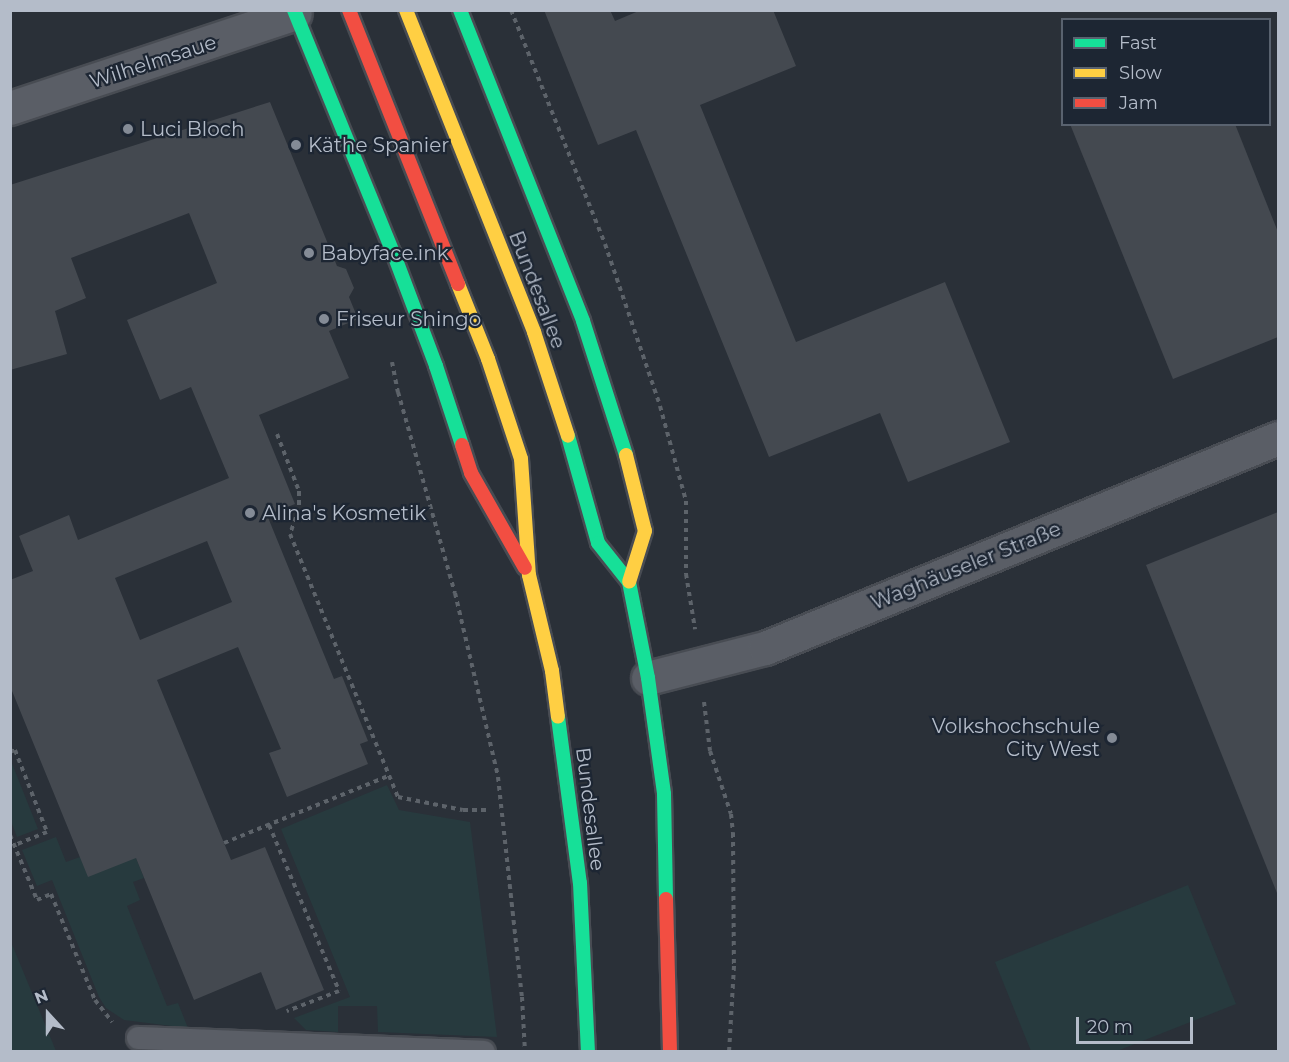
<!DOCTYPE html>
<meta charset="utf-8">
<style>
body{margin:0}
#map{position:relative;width:1289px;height:1062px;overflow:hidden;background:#2a3038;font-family:Montserrat,sans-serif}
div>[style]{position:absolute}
.green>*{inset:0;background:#273a3e}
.building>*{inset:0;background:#444950}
.path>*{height:4px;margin-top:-2px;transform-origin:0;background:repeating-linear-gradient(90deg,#5d636a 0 4.5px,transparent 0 9px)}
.roads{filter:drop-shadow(2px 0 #484c53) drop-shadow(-2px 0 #484c53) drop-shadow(0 2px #484c53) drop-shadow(0 -2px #484c53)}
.lane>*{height:22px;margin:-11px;padding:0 11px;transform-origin:11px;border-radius:11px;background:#5a5e66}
.street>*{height:33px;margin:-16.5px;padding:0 16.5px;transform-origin:16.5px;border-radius:16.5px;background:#5a5e66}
.fast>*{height:14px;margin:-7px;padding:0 7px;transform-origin:7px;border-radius:7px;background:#16e098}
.slow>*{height:14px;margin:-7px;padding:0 7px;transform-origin:7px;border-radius:7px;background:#ffcf43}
.jam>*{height:14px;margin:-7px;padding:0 7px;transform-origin:7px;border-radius:7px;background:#f24e42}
.dots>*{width:16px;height:16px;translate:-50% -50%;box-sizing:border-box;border:3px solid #1d2633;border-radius:50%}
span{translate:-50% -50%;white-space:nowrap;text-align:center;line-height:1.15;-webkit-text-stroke:4.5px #1d2633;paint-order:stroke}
.street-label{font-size:20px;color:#b4bcc9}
.poi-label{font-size:20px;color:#b4bcc9}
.left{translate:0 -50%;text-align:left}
.right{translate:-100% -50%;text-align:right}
.frame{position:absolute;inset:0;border:12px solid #b4bcc9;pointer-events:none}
.legend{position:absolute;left:1061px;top:18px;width:210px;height:108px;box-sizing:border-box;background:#1d2633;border:2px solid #59626f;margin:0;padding:8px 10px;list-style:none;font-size:18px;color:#b4bcc9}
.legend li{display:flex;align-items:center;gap:12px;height:30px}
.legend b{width:30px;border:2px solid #59626f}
.north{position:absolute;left:18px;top:984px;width:60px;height:60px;-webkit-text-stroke:4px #1d2633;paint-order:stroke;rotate:339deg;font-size:16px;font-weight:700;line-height:24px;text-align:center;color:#b4bcc9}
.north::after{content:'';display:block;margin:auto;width:21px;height:27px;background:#b4bcc9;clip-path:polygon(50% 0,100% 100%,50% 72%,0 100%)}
.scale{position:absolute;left:1076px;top:1017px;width:117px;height:27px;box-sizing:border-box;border:3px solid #b4bcc9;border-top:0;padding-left:8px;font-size:18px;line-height:21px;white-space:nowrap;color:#b4bcc9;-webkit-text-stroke:4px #1d2633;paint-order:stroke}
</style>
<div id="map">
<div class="green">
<div style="clip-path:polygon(11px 761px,38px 829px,17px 837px,11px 821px)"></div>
<div style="clip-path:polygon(387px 785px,399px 810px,470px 822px,497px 1037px,378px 1032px,377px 1006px,338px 1006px,338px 1032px,306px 1030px,294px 1018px,350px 997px,281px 829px)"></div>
<div style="clip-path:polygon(56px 837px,66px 862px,80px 857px,136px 858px,144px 878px,133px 882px,140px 900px,127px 906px,167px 1006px,178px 1003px,188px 1028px,124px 1020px,106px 1008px,99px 997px,52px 880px,37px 886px,22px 850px)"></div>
<div style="clip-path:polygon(1188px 885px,1236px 1004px,1117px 1051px,1031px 1051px,995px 962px)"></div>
<div style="clip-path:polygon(10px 942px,11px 942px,56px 1051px,11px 1051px)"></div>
</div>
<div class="building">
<div style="clip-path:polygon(544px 10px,610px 10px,615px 21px,641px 10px,773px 10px,796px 66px,700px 105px,796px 342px,945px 282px,1010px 442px,908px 482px,880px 413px,769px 457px,636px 130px,598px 145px)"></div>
<div style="clip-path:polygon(evenodd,270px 102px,337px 266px,346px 269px,354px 288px,349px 297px,358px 319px,329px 331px,349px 378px,259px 415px,295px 504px,267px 515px,334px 679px,342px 676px,368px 741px,360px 744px,368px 764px,287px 797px,269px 753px,281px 749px,238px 647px,157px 680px,231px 860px,265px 847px,324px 990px,276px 1010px,261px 972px,194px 1000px,136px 858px,88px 877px,10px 686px,10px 580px,33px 571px,19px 536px,69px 515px,78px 540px,229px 478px,191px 387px,160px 400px,127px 320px,217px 283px,189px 213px,71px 258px,86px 298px,55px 311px,67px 354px,10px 370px,10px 185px,270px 102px,207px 541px,232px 602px,140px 640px,115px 578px,207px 541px)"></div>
<div style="clip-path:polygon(1070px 124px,1235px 124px,1278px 232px,1278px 337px,1173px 379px)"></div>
<div style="clip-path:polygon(1278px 512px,1278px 892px,1277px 893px,1146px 565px)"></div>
</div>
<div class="path">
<div style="left:511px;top:10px;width:252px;rotate:68.1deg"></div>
<div style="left:605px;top:244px;width:171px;rotate:71.2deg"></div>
<div style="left:660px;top:406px;width:98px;rotate:74.7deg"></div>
<div style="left:686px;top:501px;width:73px;rotate:90deg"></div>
<div style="left:686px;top:574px;width:56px;rotate:80.7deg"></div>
<div style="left:392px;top:362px;width:31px;rotate:79deg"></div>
<div style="left:398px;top:392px;width:209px;rotate:74.2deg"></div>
<div style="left:455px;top:593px;width:189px;rotate:76.8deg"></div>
<div style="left:498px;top:777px;width:221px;rotate:83.8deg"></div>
<div style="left:522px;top:997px;width:55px;rotate:86.9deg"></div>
<div style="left:277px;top:434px;width:61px;rotate:68.9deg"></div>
<div style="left:299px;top:491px;width:18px;rotate:90deg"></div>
<div style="left:299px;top:509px;width:27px;rotate:110deg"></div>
<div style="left:290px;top:534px;width:284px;rotate:67.7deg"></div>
<div style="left:398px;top:797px;width:66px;rotate:11.3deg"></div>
<div style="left:463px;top:810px;width:25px"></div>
<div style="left:704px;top:702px;width:49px;rotate:83deg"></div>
<div style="left:710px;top:751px;width:66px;rotate:71.6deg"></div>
<div style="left:731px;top:814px;width:19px;rotate:84deg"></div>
<div style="left:733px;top:833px;width:133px;rotate:89.6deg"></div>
<div style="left:734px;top:966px;width:86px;rotate:93.3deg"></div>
<div style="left:10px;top:752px;width:5px;rotate:-22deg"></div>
<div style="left:15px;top:750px;width:88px;rotate:68.7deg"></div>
<div style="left:47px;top:832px;width:35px;rotate:158deg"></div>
<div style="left:269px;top:825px;width:180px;rotate:67.1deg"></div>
<div style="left:339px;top:991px;width:56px;rotate:159deg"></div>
<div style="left:10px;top:835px;width:70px;rotate:67.4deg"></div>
<div style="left:37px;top:900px;width:15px;rotate:-23deg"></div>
<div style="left:51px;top:894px;width:115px;rotate:67.5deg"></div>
<div style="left:95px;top:1000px;width:28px;rotate:52deg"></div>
<div style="left:224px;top:843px;width:177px;rotate:-22.2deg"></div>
</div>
<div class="roads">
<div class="lane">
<div style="left:138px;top:1038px;width:346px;rotate:2.3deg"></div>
</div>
<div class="street">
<div style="left:10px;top:108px;width:300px;rotate:-18.4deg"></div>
<div style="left:648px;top:678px;width:121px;rotate:-14.4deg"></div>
<div style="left:765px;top:648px;width:554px;rotate:-22.26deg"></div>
</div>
<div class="fast">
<div style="left:294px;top:10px;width:261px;rotate:67.8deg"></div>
<div style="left:393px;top:252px;width:122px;rotate:69.3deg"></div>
<div style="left:436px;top:366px;width:83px;rotate:71.8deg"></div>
<div style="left:460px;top:10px;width:334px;rotate:68.4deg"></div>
<div style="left:583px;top:321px;width:141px;rotate:72.2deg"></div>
<div style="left:568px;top:436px;width:111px;rotate:74.3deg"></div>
<div style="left:598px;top:543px;width:50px;rotate:51.5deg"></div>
<div style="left:629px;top:582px;width:98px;rotate:78.8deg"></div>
<div style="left:648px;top:678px;width:117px;rotate:82.1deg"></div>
<div style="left:664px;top:794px;width:105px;rotate:88.9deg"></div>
<div style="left:558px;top:717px;width:167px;rotate:82.5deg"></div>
<div style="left:580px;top:883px;width:169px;rotate:87.3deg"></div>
</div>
<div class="slow">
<div style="left:406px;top:10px;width:347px;rotate:68.3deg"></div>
<div style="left:534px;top:332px;width:109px;rotate:71.9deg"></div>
<div style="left:458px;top:284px;width:81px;rotate:68.2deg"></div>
<div style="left:488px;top:359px;width:105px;rotate:71.7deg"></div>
<div style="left:521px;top:459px;width:116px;rotate:86.1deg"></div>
<div style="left:529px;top:575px;width:99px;rotate:76.5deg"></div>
<div style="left:552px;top:671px;width:46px;rotate:82.6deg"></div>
<div style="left:626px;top:455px;width:78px;rotate:76deg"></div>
<div style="left:645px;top:531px;width:53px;rotate:107.4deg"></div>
</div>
<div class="jam">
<div style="left:349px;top:10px;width:295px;rotate:68.3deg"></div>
<div style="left:462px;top:445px;width:29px;rotate:72deg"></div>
<div style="left:471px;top:473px;width:109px;rotate:60.4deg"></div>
<div style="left:666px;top:899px;width:153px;rotate:88.5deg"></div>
</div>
</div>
<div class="dots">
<div style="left:128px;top:129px;background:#848b96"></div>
<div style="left:296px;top:145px;background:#848b96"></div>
<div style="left:309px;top:253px;background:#848b96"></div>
<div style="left:324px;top:319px;background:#848b96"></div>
<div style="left:250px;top:513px;background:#848b96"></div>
<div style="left:1112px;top:738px;background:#848b96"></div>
</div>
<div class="street-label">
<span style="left:153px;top:62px;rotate:-18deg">Wilhelmsaue</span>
<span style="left:537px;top:290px;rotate:69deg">Bundesallee</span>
<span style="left:966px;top:566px;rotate:-22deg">Waghäuseler Straße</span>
<span style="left:590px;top:809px;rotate:83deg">Bundesallee</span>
</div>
<div class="poi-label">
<span class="left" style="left:140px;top:129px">Luci Bloch</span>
<span class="left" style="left:308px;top:145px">Käthe Spanier</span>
<span class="left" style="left:321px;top:253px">Babyface.ink</span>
<span class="left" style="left:336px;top:319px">Friseur Shingo</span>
<span class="left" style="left:262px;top:513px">Alina's Kosmetik</span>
<span class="right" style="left:1100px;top:738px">Volkshochschule<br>City West</span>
</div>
<div class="frame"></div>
<ul class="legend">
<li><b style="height:8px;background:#16e098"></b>Fast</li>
<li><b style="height:8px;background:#ffcf43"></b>Slow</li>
<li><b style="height:8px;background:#f24e42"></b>Jam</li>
</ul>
<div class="north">N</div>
<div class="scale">20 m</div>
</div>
